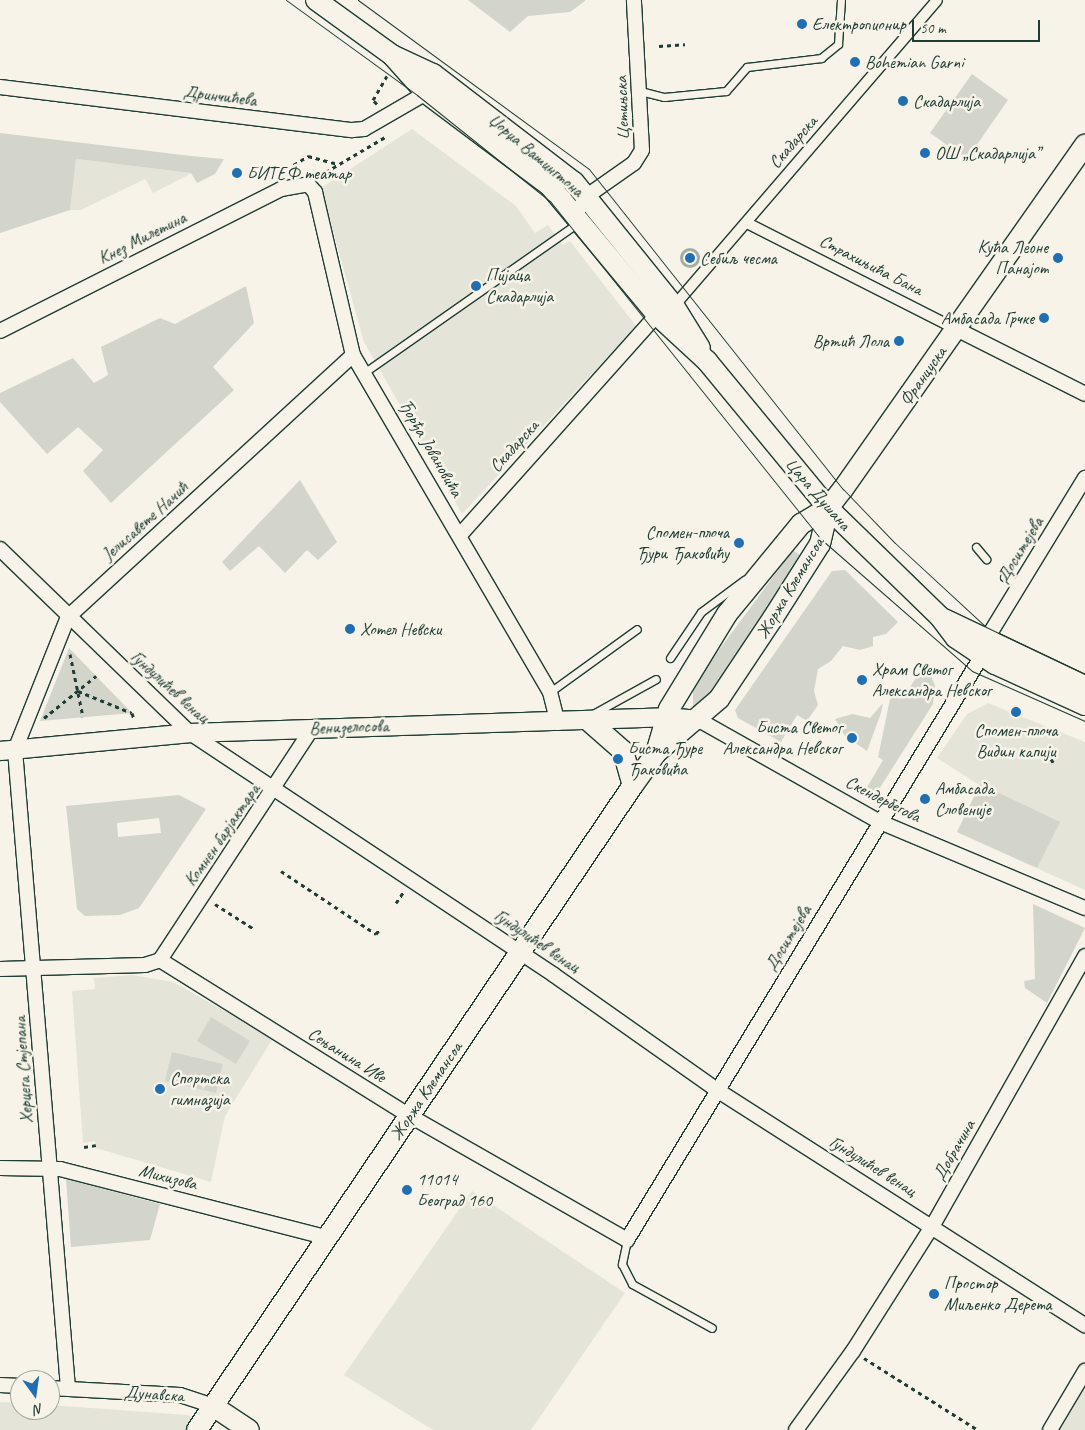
<!DOCTYPE html>
<meta charset="utf-8">
<style>
body{margin:0}
#map{position:relative;width:1085px;height:1430px;overflow:hidden;background:#f7f3e8;font-family:Caveat,sans-serif}
div>[style]{position:absolute}
.built>*{inset:0;background:#e5e4d9}
.green>*{inset:0;background:#d3d5ca}
.water>*{inset:0;background:#a4ada3}
.round{border-radius:50%}
.path>*{height:3px;margin-top:-1.5px;transform-origin:0;background:repeating-linear-gradient(90deg,#1f3d34 0 4px,transparent 0 8px)}
.roads{filter:drop-shadow(1px 0 #1f3d34) drop-shadow(-1px 0 #1f3d34) drop-shadow(0 1px #1f3d34) drop-shadow(0 -1px #1f3d34)}
.service>*{height:7px;margin:-3.5px;padding:0 3.5px;transform-origin:3.5px;border-radius:3.5px;background:#f7f3e8}
.pedestrian>*{height:10px;margin:-5px;padding:0 5px;transform-origin:5px;border-radius:5px;background:#f7f3e8}
.minor>*{height:14px;margin:-7px;padding:0 7px;transform-origin:7px;border-radius:7px;background:#f7f3e8}
.tertiary>*{height:18px;margin:-9px;padding:0 9px;transform-origin:9px;border-radius:9px;background:#f7f3e8}
.secondary>*{height:20px;margin:-10px;padding:0 10px;transform-origin:10px;border-radius:10px;background:#f7f3e8}
.tram>*{height:1px;margin:-0.5px;padding:0 0.5px;transform-origin:0.5px;border-radius:0.5px;background:#1f3d34}
.dots>*{width:14px;height:14px;translate:-50% -50%;box-sizing:border-box;border:2px solid #f7f3e8;border-radius:50%}
span{translate:-50% -50%;white-space:nowrap;text-align:center;line-height:1.15;-webkit-text-stroke:5px #f7f3e8;paint-order:stroke}
.poi-label{font-size:18px;color:#1f3d34}
.left{translate:0 -50%;text-align:left}
.right{translate:-100% -50%;text-align:right}
.street-label{font-size:18px;color:#1f3d34}
.north{position:absolute;left:10px;top:1370px;width:50px;height:50px;box-sizing:border-box;background:#f7f3e8;border:1px solid #a1aaa0;border-radius:50%;rotate:166deg;font-size:14px;font-weight:700;line-height:20px;text-align:center;color:#1f3d34}
.north::after{content:'';display:block;margin:auto;width:18px;height:22px;background:#1f6fb2;clip-path:polygon(50% 0,100% 100%,50% 72%,0 100%)}
.scale{position:absolute;left:912px;top:20px;width:128px;height:22px;box-sizing:border-box;border:2px solid #1f3d34;border-top:0;padding-left:6px;font-size:15px;line-height:18px;white-space:nowrap;color:#1f3d34;-webkit-text-stroke:4px #f7f3e8;paint-order:stroke}
</style>
<div id="map">
<div class="built">
<div style="clip-path:polygon(412px 129px,516px 206px,535px 233px,548px 225px,563px 245px,570px 241px,636px 326px,462px 514px,364px 342px,321px 188px)"></div>
<div style="clip-path:polygon(76px 159px,192px 173px,153px 193px,145px 179px,81px 210px,70px 210px)"></div>
<div style="clip-path:polygon(988px 703px,1085px 742px,1085px 890px,957px 832px,981px 786px,937px 758px,967px 714px)"></div>
<div style="clip-path:polygon(132px 975px,173px 982px,273px 1038px,225px 1116px,211px 1182px,96px 1148px,95px 1141px,83px 1143px,72px 991px,95px 989px,94px 978px)"></div>
<div style="clip-path:polygon(472px 1191px,625px 1293px,531px 1430px,433px 1430px,344px 1375px)"></div>
<div style="clip-path:polygon(1085px 1380px,1085px 1430px,1056px 1430px)"></div>
<div style="clip-path:polygon(0 1402px,20px 1403px,20px 1410px,50px 1410px,50px 1405px,188px 1415px,213px 1430px,0 1430px)"></div>
</div>
<div class="green">
<div style="clip-path:polygon(468px 0,585px 0,585px 1px,570px 12px,528px 16px,510px 32px)"></div>
<div style="clip-path:polygon(972px 74px,1008px 100px,967px 159px,930px 133px)"></div>
<div style="clip-path:polygon(0 133px,191px 156px,224px 159px,215px 174px,197px 183px,191px 173px,76px 159px,70px 210px,0 233px)"></div>
<div style="clip-path:polygon(246px 286px,254px 323px,213px 367px,234px 390px,111px 503px,83px 471px,103px 450px,78px 427px,47px 454px,0 402px,0 393px,73px 358px,94px 383px,108px 375px,101px 347px,160px 318px,175px 324px)"></div>
<div style="clip-path:polygon(300px 480px,337px 542px,318px 560px,307px 550px,285px 573px,259px 546px,230px 571px,222px 562px)"></div>
<div style="clip-path:polygon(793px 550px,801px 556px,716px 689px,693px 710px,693px 685px)"></div>
<div style="clip-path:polygon(845px 570px,898px 622px,886px 634px,873px 637px,873px 646px,860px 650px,843px 646px,831px 661px,818px 669px,814px 691px,818px 705px,807px 721px,797px 715px,781px 742px,738px 718px,735px 710px,832px 571px)"></div>
<div style="clip-path:polygon(69px 648px,96px 676px,132px 713px,40px 721px)"></div>
<div style="clip-path:polygon(926px 662px,935px 686px,933px 704px,876px 794px,866px 789px,883px 760px,878px 757px,890px 699px,907px 692px)"></div>
<div style="clip-path:polygon(883px 703px,881px 713px,867px 751px,845px 736px,835px 719px,852px 714px,870px 718px)"></div>
<div style="clip-path:polygon(980px 784px,1060px 822px,1037px 868px,957px 832px)"></div>
<div style="clip-path:polygon(evenodd,179px 795px,206px 809px,139px 908px,120px 915px,85px 916px,77px 909px,66px 806px,179px 795px,159px 818px,161px 833px,118px 837px,117px 823px,159px 818px)"></div>
<div style="clip-path:polygon(1033px 904px,1085px 928px,1047px 1003px,1025px 988px,1024px 981px,1035px 979px)"></div>
<div style="clip-path:polygon(211px 1017px,250px 1041px,236px 1064px,197px 1041px)"></div>
<div style="clip-path:polygon(172px 1052px,223px 1064px,216px 1093px,165px 1081px)"></div>
<div style="clip-path:polygon(66px 1179px,160px 1204px,150px 1240px,71px 1247px)"></div>
</div>
<div class="water">
<div class="round" style="left:680px;top:248px;width:20px;height:20px"></div>
</div>
<div class="path">
<div style="left:659px;top:46px;width:26px;rotate:-4deg"></div>
<div style="left:377px;top:104px;width:6px;rotate:-135deg"></div>
<div style="left:373px;top:100px;width:28px;rotate:-60deg"></div>
<div style="left:280px;top:173px;width:33px;rotate:-31deg"></div>
<div style="left:308px;top:156px;width:31px;rotate:15deg"></div>
<div style="left:319px;top:176px;width:79px;rotate:-30.5deg"></div>
<div style="left:70px;top:654px;width:64px;rotate:78.3deg"></div>
<div style="left:78px;top:691px;width:58px;rotate:22.2deg"></div>
<div style="left:132px;top:713px;width:6px;rotate:72deg"></div>
<div style="left:44px;top:718px;width:67px;rotate:-38.9deg"></div>
<div style="left:1051px;top:759px;width:4px;rotate:56deg"></div>
<div style="left:281px;top:871px;width:114px;rotate:33.6deg"></div>
<div style="left:376px;top:934px;width:5px;rotate:-53deg"></div>
<div style="left:396px;top:903px;width:14px;rotate:-56deg"></div>
<div style="left:215px;top:904px;width:46px;rotate:32.7deg"></div>
<div style="left:84px;top:1147px;width:12px;rotate:-9deg"></div>
<div style="left:864px;top:1358px;width:135px;rotate:32.3deg"></div>
</div>
<div class="roads">
<div class="service">
<div style="left:640px;top:91px;width:25px;rotate:14deg"></div>
<div style="left:664px;top:97px;width:62px;rotate:-5.5deg"></div>
<div style="left:726px;top:91px;width:32px;rotate:-49deg"></div>
<div style="left:747px;top:67px;width:75px;rotate:-6.9deg"></div>
<div style="left:821px;top:58px;width:22px;rotate:-39deg"></div>
<div style="left:838px;top:44px;width:44px;rotate:-86.1deg"></div>
<div style="left:365px;top:372px;width:260px;rotate:-35deg"></div>
<div style="left:976px;top:547px;width:16px;rotate:50deg"></div>
<div style="left:1004px;top:577px;width:19px;rotate:25deg"></div>
<div style="left:670px;top:658px;width:55px;rotate:-56deg"></div>
<div style="left:701px;top:612px;width:54px;rotate:-36.7deg"></div>
<div style="left:550px;top:692px;width:107px;rotate:-35.9deg"></div>
<div style="left:591px;top:715px;width:74px;rotate:-29deg"></div>
<div style="left:627px;top:1240px;width:25px;rotate:102deg"></div>
<div style="left:622px;top:1264px;width:22px;rotate:63deg"></div>
<div style="left:632px;top:1284px;width:91px;rotate:28.8deg"></div>
</div>
<div class="pedestrian">
<div style="left:747px;top:223px;width:234px;rotate:26.9deg"></div>
<div style="left:674px;top:306px;width:403px;rotate:-49.3deg"></div>
</div>
<div class="minor">
<div style="left:0;top:87px;width:355px;rotate:7deg"></div>
<div style="left:352px;top:130px;width:12px;rotate:-5deg"></div>
<div style="left:364px;top:129px;width:72px;rotate:-30.1deg"></div>
<div style="left:575px;top:215px;width:22px;rotate:-58deg"></div>
<div style="left:587px;top:196px;width:57px;rotate:-35.1deg"></div>
<div style="left:634px;top:163px;width:15px;rotate:-58deg"></div>
<div style="left:642px;top:150px;width:150px;rotate:-93.1deg"></div>
<div style="left:956px;top:329px;width:144px;rotate:26.7deg"></div>
<div style="left:0;top:331px;width:315px;rotate:-26.8deg"></div>
<div style="left:281px;top:189px;width:27px;rotate:-10deg"></div>
<div style="left:308px;top:184px;width:11px;rotate:49deg"></div>
<div style="left:315px;top:192px;width:167px;rotate:76.9deg"></div>
<div style="left:353px;top:355px;width:390px;rotate:59.7deg"></div>
<div style="left:550px;top:692px;width:32px;rotate:76deg"></div>
<div style="left:460px;top:535px;width:295px;rotate:-48.2deg"></div>
<div style="left:0;top:549px;width:264px;rotate:44.1deg"></div>
<div style="left:190px;top:733px;width:437px;rotate:33.6deg"></div>
<div style="left:554px;top:975px;width:199px;rotate:35.2deg"></div>
<div style="left:717px;top:1090px;width:437px;rotate:32.6deg"></div>
<div style="left:986px;top:640px;width:190px;rotate:-58.6deg"></div>
<div style="left:699px;top:720px;width:208px;rotate:29.4deg"></div>
<div style="left:880px;top:822px;width:222px;rotate:22.8deg"></div>
<div style="left:160px;top:960px;width:277px;rotate:-56.7deg"></div>
<div style="left:0;top:969px;width:145px;rotate:-1.6deg"></div>
<div style="left:145px;top:965px;width:16px;rotate:-18deg"></div>
<div style="left:160px;top:960px;width:295px;rotate:32deg"></div>
<div style="left:410px;top:1116px;width:250px;rotate:29.7deg"></div>
<div style="left:627px;top:1240px;width:682px;rotate:-58.73deg"></div>
<div style="left:0;top:1168px;width:60px;rotate:1deg"></div>
<div style="left:60px;top:1169px;width:274px;rotate:14.4deg"></div>
<div style="left:0;top:1385px;width:20px;rotate:3deg"></div>
<div style="left:50px;top:1388px;width:130px;rotate:3.1deg"></div>
<div style="left:180px;top:1395px;width:35px;rotate:18deg"></div>
<div style="left:68px;top:1388px;width:640px;rotate:-94.75deg"></div>
<div style="left:15px;top:750px;width:143px;rotate:-68.3deg"></div>
<div style="left:68px;top:617px;width:387px;rotate:-42.6deg"></div>
<div style="left:796px;top:1430px;width:97px;rotate:-54.2deg"></div>
<div style="left:853px;top:1351px;width:149px;rotate:-57.6deg"></div>
<div style="left:933px;top:1225px;width:309px;rotate:-60.5deg"></div>
<div style="left:1050px;top:1430px;width:69px;rotate:-59.3deg"></div>
</div>
<div class="tertiary">
<div style="left:0;top:751px;width:191px;rotate:-5.4deg"></div>
<div style="left:190px;top:733px;width:476px;rotate:-1.9deg"></div>
<div style="left:666px;top:717px;width:33px;rotate:5deg"></div>
</div>
<div class="secondary">
<div style="left:316px;top:0;width:94px;rotate:35.9deg"></div>
<div style="left:392px;top:55px;width:45px;rotate:24.9deg"></div>
<div style="left:433px;top:74px;width:178px;rotate:37.5deg"></div>
<div style="left:574px;top:182px;width:159px;rotate:51.1deg"></div>
<div style="left:674px;top:306px;width:49px;rotate:58.2deg"></div>
<div style="left:392px;top:55px;width:51px;rotate:48.2deg"></div>
<div style="left:426px;top:93px;width:155px;rotate:36.9deg"></div>
<div style="left:550px;top:186px;width:168px;rotate:50.3deg"></div>
<div style="left:657px;top:315px;width:68px;rotate:42.6deg"></div>
<div style="left:707px;top:361px;width:190px;rotate:50.5deg"></div>
<div style="left:828px;top:508px;width:156px;rotate:44.2deg"></div>
<div style="left:940px;top:617px;width:26px;rotate:53deg"></div>
<div style="left:956px;top:638px;width:47px;rotate:33.7deg"></div>
<div style="left:995px;top:664px;width:99px;rotate:24.5deg"></div>
<div style="left:944px;top:619px;width:156px;rotate:25.4deg"></div>
<div style="left:590px;top:722px;width:44px;rotate:41.3deg"></div>
<div style="left:623px;top:751px;width:35px;rotate:74deg"></div>
<div style="left:656px;top:753px;width:46px;rotate:-73.5deg"></div>
<div style="left:669px;top:709px;width:111px;rotate:-58.6deg"></div>
<div style="left:727px;top:614px;width:117px;rotate:-50.6deg"></div>
<div style="left:801px;top:524px;width:31px;rotate:-31deg"></div>
<div style="left:828px;top:508px;width:24px;rotate:-52deg"></div>
<div style="left:843px;top:489px;width:421px;rotate:-54.9deg"></div>
<div style="left:213px;top:1406px;width:43px;rotate:33.7deg"></div>
<div style="left:197px;top:1430px;width:779px;rotate:-55.94deg"></div>
<div style="left:633px;top:785px;width:39px;rotate:-54deg"></div>
<div style="left:656px;top:753px;width:83px;rotate:-40.6deg"></div>
<div style="left:719px;top:699px;width:97px;rotate:-56.3deg"></div>
<div style="left:773px;top:618px;width:88px;rotate:-57.6deg"></div>
<div style="left:820px;top:544px;width:37px;rotate:-77deg"></div>
</div>
</div>
<div class="tram">
<div style="left:286px;top:0;width:162px;rotate:35.9deg"></div>
<div style="left:417px;top:95px;width:170px;rotate:38.6deg"></div>
<div style="left:550px;top:201px;width:435px;rotate:51.3deg"></div>
<div style="left:822px;top:540px;width:199px;rotate:41.1deg"></div>
<div style="left:972px;top:671px;width:124px;rotate:23.9deg"></div>
<div style="left:358px;top:0;width:286px;rotate:36.2deg"></div>
<div style="left:589px;top:169px;width:409px;rotate:51.6deg"></div>
<div style="left:843px;top:489px;width:75px;rotate:46.1deg"></div>
<div style="left:895px;top:543px;width:124px;rotate:42.7deg"></div>
<div style="left:986px;top:627px;width:110px;rotate:25.4deg"></div>
</div>
<div class="dots">
<div style="left:802px;top:24px;background:#1f6fb2"></div>
<div style="left:855px;top:62px;background:#1f6fb2"></div>
<div style="left:903px;top:101px;background:#1f6fb2"></div>
<div style="left:925px;top:153px;background:#1f6fb2"></div>
<div style="left:237px;top:173px;background:#1f6fb2"></div>
<div style="left:690px;top:258px;background:#1f6fb2"></div>
<div style="left:1058px;top:258px;background:#1f6fb2"></div>
<div style="left:476px;top:286px;background:#1f6fb2"></div>
<div style="left:1044px;top:318px;background:#1f6fb2"></div>
<div style="left:899px;top:341px;background:#1f6fb2"></div>
<div style="left:739px;top:543px;background:#1f6fb2"></div>
<div style="left:350px;top:629px;background:#1f6fb2"></div>
<div style="left:862px;top:680px;background:#1f6fb2"></div>
<div style="left:1016px;top:712px;background:#1f6fb2"></div>
<div style="left:852px;top:738px;background:#1f6fb2"></div>
<div style="left:618px;top:759px;background:#1f6fb2"></div>
<div style="left:925px;top:799px;background:#1f6fb2"></div>
<div style="left:160px;top:1089px;background:#1f6fb2"></div>
<div style="left:407px;top:1190px;background:#1f6fb2"></div>
<div style="left:934px;top:1294px;background:#1f6fb2"></div>
</div>
<div class="poi-label">
<span class="left" style="left:812px;top:24px">Електропионир</span>
<span class="left" style="left:865px;top:62px">Bohemian Garni</span>
<span class="left" style="left:913px;top:101px">Скадарлија</span>
<span class="left" style="left:935px;top:153px">ОШ „Скадарлија”</span>
<span class="left" style="left:247px;top:173px">БИТЕФ театар</span>
<span class="right" style="left:1048px;top:258px">Кућа Леоне<br>Панајот</span>
<span class="left" style="left:700px;top:258px">Себиљ чесма</span>
<span class="left" style="left:486px;top:286px">Пијаца<br>Скадарлија</span>
<span class="right" style="left:1034px;top:318px">Амбасада Грчке</span>
<span class="right" style="left:889px;top:341px">Вртић Лола</span>
<span class="right" style="left:729px;top:543px">Спомен-плоча<br>Ђури Ђаковићу</span>
<span class="left" style="left:360px;top:629px">Хотел Невски</span>
<span class="left" style="left:872px;top:680px">Храм Светог<br>Александра Невског</span>
<span class="right" style="left:842px;top:738px">Биста Светог<br>Александра Невског</span>
<span style="left:1016px;top:741px">Спомен-плоча<br>Видин капији</span>
<span class="left" style="left:628px;top:759px">Биста Ђуре<br>Ђаковића</span>
<span class="left" style="left:935px;top:799px">Амбасада<br>Словеније</span>
<span class="left" style="left:170px;top:1089px">Спортска<br>гимназија</span>
<span class="left" style="left:417px;top:1190px">11014<br>Београд 160</span>
<span class="left" style="left:944px;top:1294px">Простор<br>Миљенко Дерета</span>
</div>
<div class="street-label">
<span style="left:220px;top:96px;rotate:7deg">Дринчићева</span>
<span style="left:622px;top:108px;rotate:-92deg">Цетињска</span>
<span style="left:793px;top:142px;rotate:-49deg">Скадарска</span>
<span style="left:536px;top:155px;rotate:40deg">Џорџа Вашингтона</span>
<span style="left:142px;top:238px;rotate:-27deg">Кнез Милетина</span>
<span style="left:871px;top:265px;rotate:27deg">Страхињића Бана</span>
<span style="left:923px;top:376px;rotate:-55deg">Француска</span>
<span style="left:514px;top:446px;rotate:-48deg">Скадарска</span>
<span style="left:431px;top:448px;rotate:60deg">Ђорђа Јовановића</span>
<span style="left:818px;top:494px;rotate:49deg">Цара Душана</span>
<span style="left:145px;top:521px;rotate:-42deg">Јелисавете Начић</span>
<span style="left:1020px;top:550px;rotate:-59deg">Доситејева</span>
<span style="left:790px;top:588px;rotate:-59deg">Жоржа Клемансоа</span>
<span style="left:170px;top:687px;rotate:42deg">Гундулићев венац</span>
<span style="left:349px;top:727px;rotate:-2deg">Венизелосова</span>
<span style="left:883px;top:799px;rotate:27deg">Скендербегова</span>
<span style="left:222px;top:835px;rotate:-56deg">Комнен барјактара</span>
<span style="left:788px;top:938px;rotate:-59deg">Доситејева</span>
<span style="left:537px;top:941px;rotate:34deg">Гундулићев венац</span>
<span style="left:347px;top:1055px;rotate:32deg">Сењанина Иве</span>
<span style="left:23px;top:1070px;rotate:-94deg">Херцега Стјепана</span>
<span style="left:426px;top:1091px;rotate:-56deg">Жоржа Клемансоа</span>
<span style="left:954px;top:1150px;rotate:-60deg">Добрачина</span>
<span style="left:873px;top:1166px;rotate:32deg">Гундулићев венац</span>
<span style="left:168px;top:1177px;rotate:14deg">Михизова</span>
<span style="left:154px;top:1394px;rotate:4deg">Дунавска</span>
</div>
<div class="north">N</div>
<div class="scale">50 m</div>
</div>
